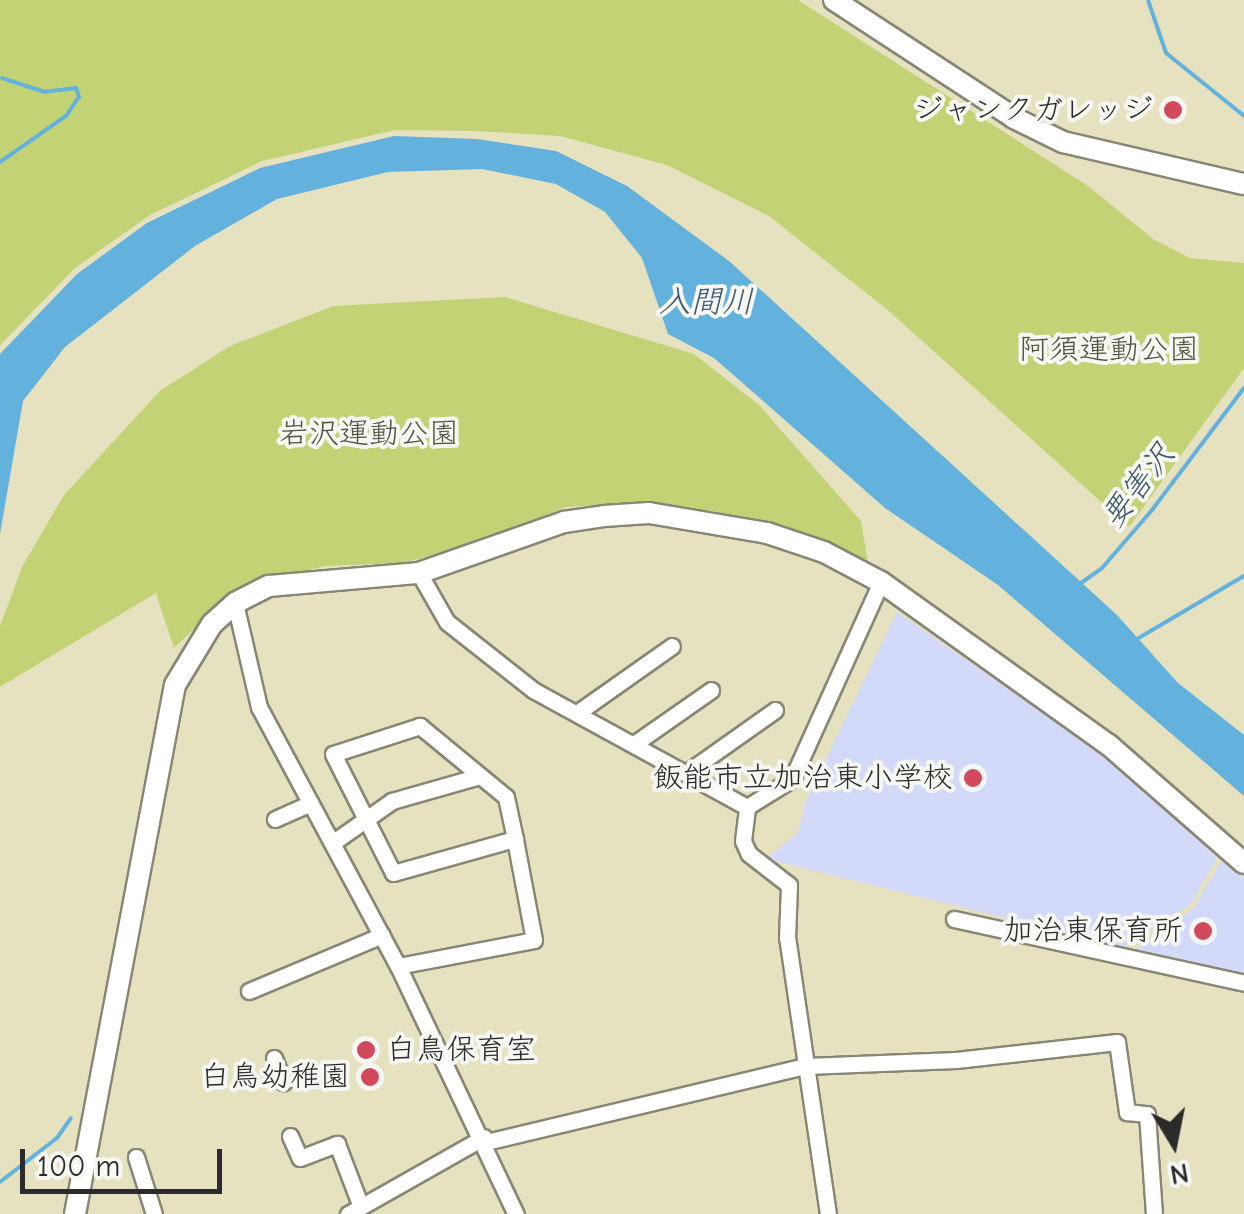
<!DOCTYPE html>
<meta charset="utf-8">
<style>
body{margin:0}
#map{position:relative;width:1244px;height:1214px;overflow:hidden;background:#e6e1be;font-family:"Comic Neue","Klee One",sans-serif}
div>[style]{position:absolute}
.built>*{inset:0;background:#d3d9f9}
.green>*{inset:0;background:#c3d274}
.water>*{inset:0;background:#63b2dd}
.stream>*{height:4px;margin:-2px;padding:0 2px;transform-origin:2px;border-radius:2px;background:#63b2dd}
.roads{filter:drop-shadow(2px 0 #888674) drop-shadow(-2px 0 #888674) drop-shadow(0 2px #888674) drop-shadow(0 -2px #888674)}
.street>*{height:15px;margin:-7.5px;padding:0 7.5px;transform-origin:7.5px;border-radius:7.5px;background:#fff}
.secondary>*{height:20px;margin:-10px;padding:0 10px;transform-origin:10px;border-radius:10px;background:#fff}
.dots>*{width:28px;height:28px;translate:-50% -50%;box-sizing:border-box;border:5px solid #f6f6f2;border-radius:50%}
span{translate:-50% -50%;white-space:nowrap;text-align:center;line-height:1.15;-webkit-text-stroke:8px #f6f6f2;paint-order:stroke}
.poi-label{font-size:30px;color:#2b2b2b}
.right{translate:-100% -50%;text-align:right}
.left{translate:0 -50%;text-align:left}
.park-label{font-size:30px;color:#51553d}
.water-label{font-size:32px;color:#3f5a69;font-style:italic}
.north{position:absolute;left:1124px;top:1094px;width:100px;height:100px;-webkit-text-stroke:8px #f6f6f2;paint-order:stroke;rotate:170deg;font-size:28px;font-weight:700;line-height:40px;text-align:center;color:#2b2b2b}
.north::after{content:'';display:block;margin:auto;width:35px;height:45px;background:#2b2b2b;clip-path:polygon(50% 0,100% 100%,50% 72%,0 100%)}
.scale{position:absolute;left:20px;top:1149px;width:202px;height:45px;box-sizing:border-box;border:5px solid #2b2b2b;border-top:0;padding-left:12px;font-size:30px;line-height:35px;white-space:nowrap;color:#2b2b2b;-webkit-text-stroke:8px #f6f6f2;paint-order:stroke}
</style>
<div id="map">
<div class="built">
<div style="clip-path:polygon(897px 612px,1103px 754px,1217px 857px,1192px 903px,1124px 947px,766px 859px,798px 833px,805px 803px)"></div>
<div style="clip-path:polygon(1222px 860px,1244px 878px,1244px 980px,1130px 954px,1194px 908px)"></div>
</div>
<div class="green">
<div style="clip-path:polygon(0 0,798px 0,1088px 186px,1153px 239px,1190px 258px,1244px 263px,1244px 368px,1129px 527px,889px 311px,769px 216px,667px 165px,560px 136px,476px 131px,395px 130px,262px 161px,150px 215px,75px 268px,0 345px)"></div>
<div style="clip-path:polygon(505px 297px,694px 354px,759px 405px,861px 521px,868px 563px,714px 511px,638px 503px,566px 507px,466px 547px,402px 563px,325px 566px,255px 583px,232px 593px,174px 648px,156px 593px,0 687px,0 626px,22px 567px,64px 495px,160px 391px,230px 346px,333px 306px)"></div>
</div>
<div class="water">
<div style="clip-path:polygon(394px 136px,477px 139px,556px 151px,627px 186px,729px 261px,1117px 615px,1178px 683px,1244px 735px,1244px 796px,998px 585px,885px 508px,714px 358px,668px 334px,642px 258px,605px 212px,556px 184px,482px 169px,388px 172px,277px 199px,195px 246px,65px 347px,23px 401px,0 534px,0 354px,77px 274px,147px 223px,260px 168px)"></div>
</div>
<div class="stream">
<div style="left:1148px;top:0;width:56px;rotate:71.2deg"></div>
<div style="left:1166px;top:53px;width:100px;rotate:38.9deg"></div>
<div style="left:0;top:162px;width:80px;rotate:-34.9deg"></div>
<div style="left:66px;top:116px;width:23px;rotate:-56deg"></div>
<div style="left:79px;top:97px;width:9px;rotate:-108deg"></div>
<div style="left:76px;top:88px;width:31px;rotate:173deg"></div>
<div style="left:45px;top:92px;width:45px;rotate:-162deg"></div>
<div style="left:1078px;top:585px;width:29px;rotate:-35deg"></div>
<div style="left:1102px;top:568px;width:77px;rotate:-49.2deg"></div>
<div style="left:1152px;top:510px;width:153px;rotate:-53deg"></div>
<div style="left:1137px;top:639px;width:124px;rotate:-30.5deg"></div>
<div style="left:0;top:1182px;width:72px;rotate:-37.7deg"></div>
<div style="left:57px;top:1138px;width:24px;rotate:-55deg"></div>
</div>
<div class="roads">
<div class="street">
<div style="left:419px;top:573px;width:56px;rotate:60.3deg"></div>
<div style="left:447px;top:622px;width:110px;rotate:38.3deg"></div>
<div style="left:533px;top:690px;width:244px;rotate:28.7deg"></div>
<div style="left:235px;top:603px;width:107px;rotate:77deg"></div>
<div style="left:259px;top:707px;width:294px;rotate:61.8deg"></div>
<div style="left:398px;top:966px;width:275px;rotate:64.6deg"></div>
<div style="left:577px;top:713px;width:116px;rotate:-35.2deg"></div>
<div style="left:634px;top:744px;width:94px;rotate:-35deg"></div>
<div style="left:686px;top:773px;width:109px;rotate:-35.3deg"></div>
<div style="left:275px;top:819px;width:39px;rotate:-24deg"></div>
<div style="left:335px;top:841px;width:70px;rotate:-35.1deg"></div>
<div style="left:392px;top:801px;width:91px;rotate:-15.9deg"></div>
<div style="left:954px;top:919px;width:297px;rotate:12.4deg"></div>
<div style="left:398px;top:966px;width:138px;rotate:-10.8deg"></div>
<div style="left:534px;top:940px;width:103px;rotate:-100.7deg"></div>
<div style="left:515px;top:839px;width:43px;rotate:-102.1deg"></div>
<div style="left:506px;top:797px;width:112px;rotate:-140.5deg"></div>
<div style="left:420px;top:726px;width:91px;rotate:162.2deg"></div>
<div style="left:333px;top:754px;width:133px;rotate:63.2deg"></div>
<div style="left:393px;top:873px;width:127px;rotate:-15.6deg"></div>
<div style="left:249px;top:991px;width:144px;rotate:-22.8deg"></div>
<div style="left:274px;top:1058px;width:26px;rotate:69deg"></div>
<div style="left:290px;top:1136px;width:24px;rotate:66deg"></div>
<div style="left:300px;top:1158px;width:40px;rotate:-21deg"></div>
<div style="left:337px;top:1144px;width:67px;rotate:69.1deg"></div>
<div style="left:486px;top:1142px;width:329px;rotate:-13.4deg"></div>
<div style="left:806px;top:1066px;width:150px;rotate:-2.3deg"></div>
<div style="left:956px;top:1060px;width:162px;rotate:-6.4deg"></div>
<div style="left:1117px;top:1042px;width:71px;rotate:81.9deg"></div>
<div style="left:1127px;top:1112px;width:20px;rotate:6deg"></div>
<div style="left:1147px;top:1114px;width:100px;rotate:86deg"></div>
<div style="left:136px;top:1157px;width:60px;rotate:72.5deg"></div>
<div style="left:348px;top:1214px;width:156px;rotate:-29.5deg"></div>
<div style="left:828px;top:1214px;width:279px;rotate:-98.4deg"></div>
<div style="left:787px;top:938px;width:53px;rotate:-87.8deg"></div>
<div style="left:789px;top:885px;width:51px;rotate:-142.2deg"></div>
<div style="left:749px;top:854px;width:14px;rotate:-115deg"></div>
<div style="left:743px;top:841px;width:34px;rotate:-83deg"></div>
<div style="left:747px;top:807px;width:53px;rotate:-31.9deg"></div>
<div style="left:792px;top:779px;width:216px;rotate:-65.7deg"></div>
</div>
<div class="secondary">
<div style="left:834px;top:0;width:215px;rotate:33.2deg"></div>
<div style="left:1014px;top:118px;width:55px;rotate:26.1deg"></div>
<div style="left:1063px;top:142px;width:186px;rotate:13.1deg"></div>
<div style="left:75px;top:1214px;width:538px;rotate:-79.3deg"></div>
<div style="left:175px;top:685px;width:71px;rotate:-58.8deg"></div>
<div style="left:212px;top:624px;width:31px;rotate:-42deg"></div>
<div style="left:235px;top:603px;width:38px;rotate:-27deg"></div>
<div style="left:269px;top:586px;width:151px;rotate:-5deg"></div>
<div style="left:419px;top:573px;width:154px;rotate:-19.4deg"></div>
<div style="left:564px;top:522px;width:40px;rotate:-8.5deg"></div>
<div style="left:604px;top:516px;width:45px;rotate:-3.8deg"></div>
<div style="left:649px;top:513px;width:120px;rotate:9.6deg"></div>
<div style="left:767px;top:533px;width:60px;rotate:18.4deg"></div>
<div style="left:824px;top:552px;width:64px;rotate:27.8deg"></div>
<div style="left:881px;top:582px;width:280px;rotate:35.6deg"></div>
<div style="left:1109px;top:745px;width:179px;rotate:41.2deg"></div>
</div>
</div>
<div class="dots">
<div style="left:1173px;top:110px;background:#d1495b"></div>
<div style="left:973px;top:778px;background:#d1495b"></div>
<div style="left:1203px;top:931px;background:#d1495b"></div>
<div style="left:366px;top:1050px;background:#d1495b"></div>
<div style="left:370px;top:1077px;background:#d1495b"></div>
</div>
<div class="poi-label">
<span class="right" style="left:1153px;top:110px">ジャンクガレッジ</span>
<span class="right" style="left:953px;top:778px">飯能市立加治東小学校</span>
<span class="right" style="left:1183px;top:931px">加治東保育所</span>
<span class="left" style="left:386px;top:1050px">白鳥保育室</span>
<span class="right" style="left:350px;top:1077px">白鳥幼稚園</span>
</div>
<div class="park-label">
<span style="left:1109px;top:350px">阿須運動公園</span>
<span style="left:369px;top:434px">岩沢運動公園</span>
</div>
<div class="water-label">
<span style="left:706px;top:302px">入間川</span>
<span style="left:1138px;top:486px;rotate:-52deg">要害沢</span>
</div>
<div class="north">N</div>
<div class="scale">100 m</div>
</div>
